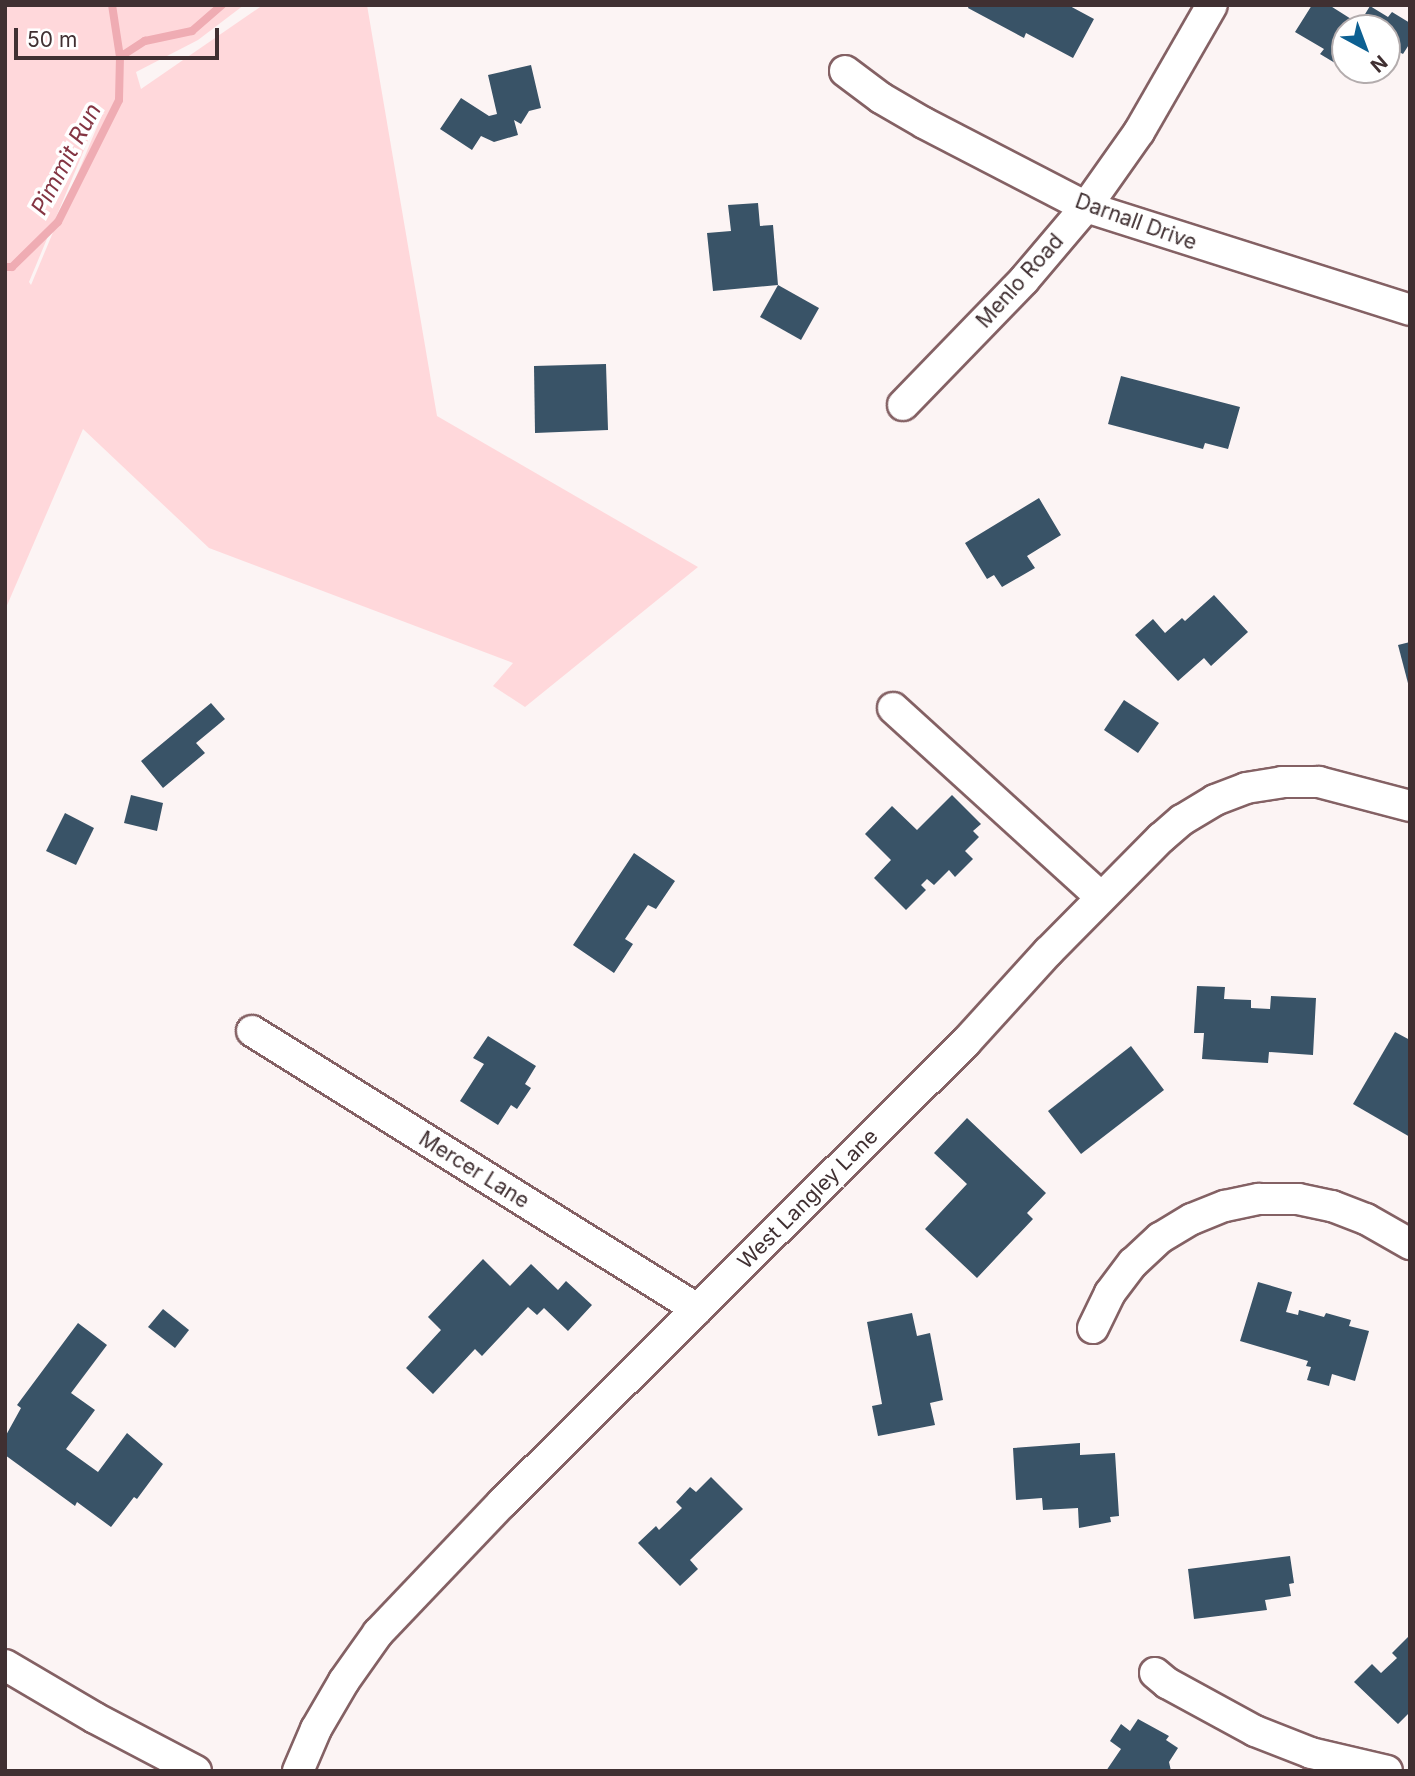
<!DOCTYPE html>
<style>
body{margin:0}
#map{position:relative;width:1415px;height:1776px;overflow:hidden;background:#fcf4f4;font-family:Inter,sans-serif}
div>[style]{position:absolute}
.green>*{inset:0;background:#ffd8db}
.stream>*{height:8px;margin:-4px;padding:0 4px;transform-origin:4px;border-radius:4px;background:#efacb3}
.building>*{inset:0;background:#395367}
.roads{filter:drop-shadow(2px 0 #846164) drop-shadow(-2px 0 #846164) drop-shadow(0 2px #846164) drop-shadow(0 -2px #846164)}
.street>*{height:30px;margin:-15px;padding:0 15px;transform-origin:15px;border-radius:15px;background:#fff}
span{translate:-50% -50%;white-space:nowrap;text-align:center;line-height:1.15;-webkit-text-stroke:7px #fff;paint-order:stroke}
.street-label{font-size:21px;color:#403032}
.water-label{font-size:23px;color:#843543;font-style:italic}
.frame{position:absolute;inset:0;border:7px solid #403032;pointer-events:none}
.north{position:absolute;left:1331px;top:14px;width:70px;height:70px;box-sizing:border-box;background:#fff;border:2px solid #b3acad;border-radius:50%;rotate:139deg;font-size:19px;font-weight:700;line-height:28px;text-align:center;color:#403032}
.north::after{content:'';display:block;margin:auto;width:24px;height:32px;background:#0d6092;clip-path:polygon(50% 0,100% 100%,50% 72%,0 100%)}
.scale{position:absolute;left:14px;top:28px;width:205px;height:32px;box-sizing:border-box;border:4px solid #403032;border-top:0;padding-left:9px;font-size:21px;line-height:24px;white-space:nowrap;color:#403032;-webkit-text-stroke:5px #fff;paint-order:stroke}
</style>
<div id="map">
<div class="green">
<div style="clip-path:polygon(evenodd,5px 5px,244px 5px,198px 40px,136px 72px,141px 89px,263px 5px,367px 5px,437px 416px,698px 567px,525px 707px,493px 686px,513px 663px,209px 548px,83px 429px,5px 610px,5px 5px,105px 113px,102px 115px,31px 285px,29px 282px,99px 114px,105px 113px)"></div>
</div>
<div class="stream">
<div style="left:120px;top:57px;width:30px;rotate:-33deg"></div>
<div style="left:145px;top:41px;width:48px;rotate:-12deg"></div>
<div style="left:192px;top:31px;width:40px;rotate:-41deg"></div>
<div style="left:5px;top:267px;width:7px"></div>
<div style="left:12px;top:267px;width:64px;rotate:-44.4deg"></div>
<div style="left:58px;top:222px;width:136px;rotate:-63.4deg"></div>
<div style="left:119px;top:100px;width:43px;rotate:-88.7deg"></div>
<div style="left:120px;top:57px;width:53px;rotate:-98.7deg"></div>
</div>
<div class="building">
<div style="clip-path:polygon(969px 5px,1068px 5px,1094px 19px,1073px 58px,1026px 33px,1024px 38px,968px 8px)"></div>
<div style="clip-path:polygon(1312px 5px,1329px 5px,1359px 24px,1370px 6px,1388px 17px,1392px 12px,1410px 23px,1410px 43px,1403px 54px,1397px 51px,1387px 68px,1387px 28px,1345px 28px,1345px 69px,1320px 54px,1324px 49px,1295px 32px)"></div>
<div style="clip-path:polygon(531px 65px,541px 108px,529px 111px,521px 124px,514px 120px,518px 135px,494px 142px,481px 136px,472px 150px,440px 129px,461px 98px,489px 116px,497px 114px,488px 75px)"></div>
<div style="clip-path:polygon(758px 203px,760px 226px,773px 225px,778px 285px,713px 291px,707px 233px,731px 231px,728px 205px)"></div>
<div style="clip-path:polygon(778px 285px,819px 308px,801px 340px,760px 317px)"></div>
<div style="clip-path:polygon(606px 364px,608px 430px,535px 433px,534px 366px)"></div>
<div style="clip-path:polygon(1121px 376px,1240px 407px,1228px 449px,1205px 443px,1203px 449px,1108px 424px)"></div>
<div style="clip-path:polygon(1039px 498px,1061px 535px,1027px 556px,1035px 568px,1002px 587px,994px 575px,987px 579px,965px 543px)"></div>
<div style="clip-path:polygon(1214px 595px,1248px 632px,1211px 666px,1204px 658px,1178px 681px,1135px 635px,1153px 619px,1165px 633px,1182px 618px,1185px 621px)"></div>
<div style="clip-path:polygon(1410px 642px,1410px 686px,1409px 687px,1398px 645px)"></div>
<div style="clip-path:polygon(1124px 700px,1159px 723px,1138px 753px,1104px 730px)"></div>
<div style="clip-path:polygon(211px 703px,225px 719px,196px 743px,205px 753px,163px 788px,141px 761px)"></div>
<div style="clip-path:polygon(131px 795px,163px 803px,157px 831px,124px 823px)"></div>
<div style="clip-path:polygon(952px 795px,981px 824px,973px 831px,979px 837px,965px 851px,973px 859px,955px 877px,949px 870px,934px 885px,927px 879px,921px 885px,926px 890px,906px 910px,874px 878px,891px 860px,865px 834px,892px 806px,917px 830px)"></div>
<div style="clip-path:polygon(65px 813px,94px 828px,76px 865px,46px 851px)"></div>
<div style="clip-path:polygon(634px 853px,675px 881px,656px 909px,648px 905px,625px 939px,633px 944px,614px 973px,573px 945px)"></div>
<div style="clip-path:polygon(1197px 986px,1225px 987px,1224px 999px,1251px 1000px,1251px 1008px,1270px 1009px,1271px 996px,1316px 998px,1313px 1055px,1269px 1052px,1268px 1063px,1202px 1059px,1204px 1033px,1194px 1033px)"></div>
<div style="clip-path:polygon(1395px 1032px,1410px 1040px,1410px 1137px,1353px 1104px)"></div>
<div style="clip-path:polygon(488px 1036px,536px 1066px,525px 1084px,531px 1088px,517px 1109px,511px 1105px,498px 1125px,460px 1101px,484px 1064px,473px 1058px)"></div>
<div style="clip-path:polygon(1131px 1046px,1164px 1090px,1081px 1154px,1048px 1111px)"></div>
<div style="clip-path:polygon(967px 1118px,1046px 1193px,1027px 1213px,1033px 1219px,977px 1278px,925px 1229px,967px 1184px,934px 1153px)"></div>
<div style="clip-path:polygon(483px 1259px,510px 1286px,531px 1264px,558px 1290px,566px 1281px,592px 1305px,568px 1331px,544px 1308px,537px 1315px,528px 1307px,482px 1356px,475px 1349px,433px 1394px,406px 1368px,441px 1330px,428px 1317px)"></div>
<div style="clip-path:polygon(1258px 1282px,1292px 1292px,1286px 1312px,1298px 1315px,1299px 1310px,1324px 1317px,1326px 1313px,1351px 1320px,1349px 1326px,1369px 1331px,1355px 1381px,1332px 1374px,1329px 1386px,1307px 1380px,1311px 1367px,1306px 1366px,1308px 1361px,1240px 1341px)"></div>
<div style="clip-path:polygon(163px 1309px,189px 1330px,175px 1348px,148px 1327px)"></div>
<div style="clip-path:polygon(912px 1313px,917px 1336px,930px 1333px,943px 1400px,930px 1403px,935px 1425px,878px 1436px,872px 1406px,882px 1404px,867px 1322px)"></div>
<div style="clip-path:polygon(78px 1323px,107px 1345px,71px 1393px,95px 1410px,66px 1449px,98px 1472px,127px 1433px,163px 1464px,137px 1499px,134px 1497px,111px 1527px,77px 1502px,75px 1506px,5px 1455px,5px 1437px,21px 1408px,17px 1405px)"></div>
<div style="clip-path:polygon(1080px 1443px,1080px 1455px,1115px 1453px,1119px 1516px,1110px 1517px,1111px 1522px,1079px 1528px,1078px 1508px,1043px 1510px,1042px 1498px,1016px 1500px,1013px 1448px)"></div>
<div style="clip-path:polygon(711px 1477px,743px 1509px,690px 1560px,698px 1569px,680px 1586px,638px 1543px,656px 1526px,659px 1530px,682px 1508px,676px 1502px,690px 1487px,696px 1492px)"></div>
<div style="clip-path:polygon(1290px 1556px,1294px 1583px,1289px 1584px,1291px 1596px,1265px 1600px,1267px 1610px,1194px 1619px,1188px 1569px)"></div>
<div style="clip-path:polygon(1410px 1635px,1410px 1712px,1398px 1724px,1354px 1682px,1372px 1664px,1381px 1673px,1397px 1658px,1392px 1653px)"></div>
<div style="clip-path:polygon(1138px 1719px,1169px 1736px,1166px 1740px,1178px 1748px,1169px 1762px,1171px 1771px,1106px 1771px,1121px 1749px,1110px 1741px,1121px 1724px,1130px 1731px)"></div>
</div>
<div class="roads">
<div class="street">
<div style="left:845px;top:71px;width:45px;rotate:36.9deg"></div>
<div style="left:881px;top:98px;width:50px;rotate:30.2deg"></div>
<div style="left:924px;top:123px;width:182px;rotate:27.4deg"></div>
<div style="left:1086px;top:207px;width:340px;rotate:17.6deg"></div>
<div style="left:903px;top:405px;width:174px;rotate:-45.9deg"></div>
<div style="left:1024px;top:280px;width:96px;rotate:-49.7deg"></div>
<div style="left:1086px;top:207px;width:92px;rotate:-54.8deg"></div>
<div style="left:1139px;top:132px;width:146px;rotate:-60.1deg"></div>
<div style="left:893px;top:708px;width:281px;rotate:42.3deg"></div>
<div style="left:252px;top:1031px;width:525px;rotate:31.99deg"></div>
<div style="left:1093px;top:1328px;width:39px;rotate:-64deg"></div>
<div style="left:1110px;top:1293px;width:38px;rotate:-53deg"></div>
<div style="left:1133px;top:1263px;width:37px;rotate:-43deg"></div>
<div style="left:1160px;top:1238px;width:37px;rotate:-31deg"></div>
<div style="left:1192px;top:1219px;width:35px;rotate:-22deg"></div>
<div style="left:1225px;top:1206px;width:35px;rotate:-12deg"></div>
<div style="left:1259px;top:1199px;width:39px"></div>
<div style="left:1298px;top:1199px;width:35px;rotate:12deg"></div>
<div style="left:1332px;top:1206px;width:36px;rotate:21deg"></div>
<div style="left:1366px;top:1219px;width:51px;rotate:29.6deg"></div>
<div style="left:5px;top:1665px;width:104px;rotate:30.5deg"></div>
<div style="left:95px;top:1718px;width:114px;rotate:27.7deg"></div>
<div style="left:1155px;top:1673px;width:16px;rotate:40deg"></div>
<div style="left:1167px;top:1683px;width:100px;rotate:28.6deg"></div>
<div style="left:1255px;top:1731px;width:60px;rotate:21.4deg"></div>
<div style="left:1311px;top:1753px;width:78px;rotate:13.3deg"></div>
<div style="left:298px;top:1771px;width:46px;rotate:-66.8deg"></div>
<div style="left:316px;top:1729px;width:56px;rotate:-59.7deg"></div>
<div style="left:344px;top:1681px;width:59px;rotate:-54.7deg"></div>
<div style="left:378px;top:1633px;width:180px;rotate:-46.4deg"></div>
<div style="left:502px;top:1503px;width:654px;rotate:-44.81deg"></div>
<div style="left:966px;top:1042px;width:122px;rotate:-47.7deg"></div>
<div style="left:1048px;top:952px;width:161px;rotate:-45.3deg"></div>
<div style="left:1161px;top:838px;width:28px;rotate:-41deg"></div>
<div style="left:1182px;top:820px;width:39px;rotate:-31deg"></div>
<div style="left:1215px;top:800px;width:33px;rotate:-21deg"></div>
<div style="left:1246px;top:788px;width:36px;rotate:-9deg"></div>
<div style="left:1282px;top:782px;width:37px"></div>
<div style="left:1319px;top:782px;width:94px;rotate:14.8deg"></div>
</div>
</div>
<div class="street-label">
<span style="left:1136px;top:222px;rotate:20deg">Darnall Drive</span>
<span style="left:1020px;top:281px;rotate:-48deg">Menlo Road</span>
<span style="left:474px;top:1170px;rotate:32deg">Mercer Lane</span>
<span style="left:808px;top:1199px;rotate:-45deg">West Langley Lane</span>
</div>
<div class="water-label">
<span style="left:66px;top:159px;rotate:-62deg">Pimmit Run</span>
</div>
<div class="frame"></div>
<div class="north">N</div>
<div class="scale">50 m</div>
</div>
